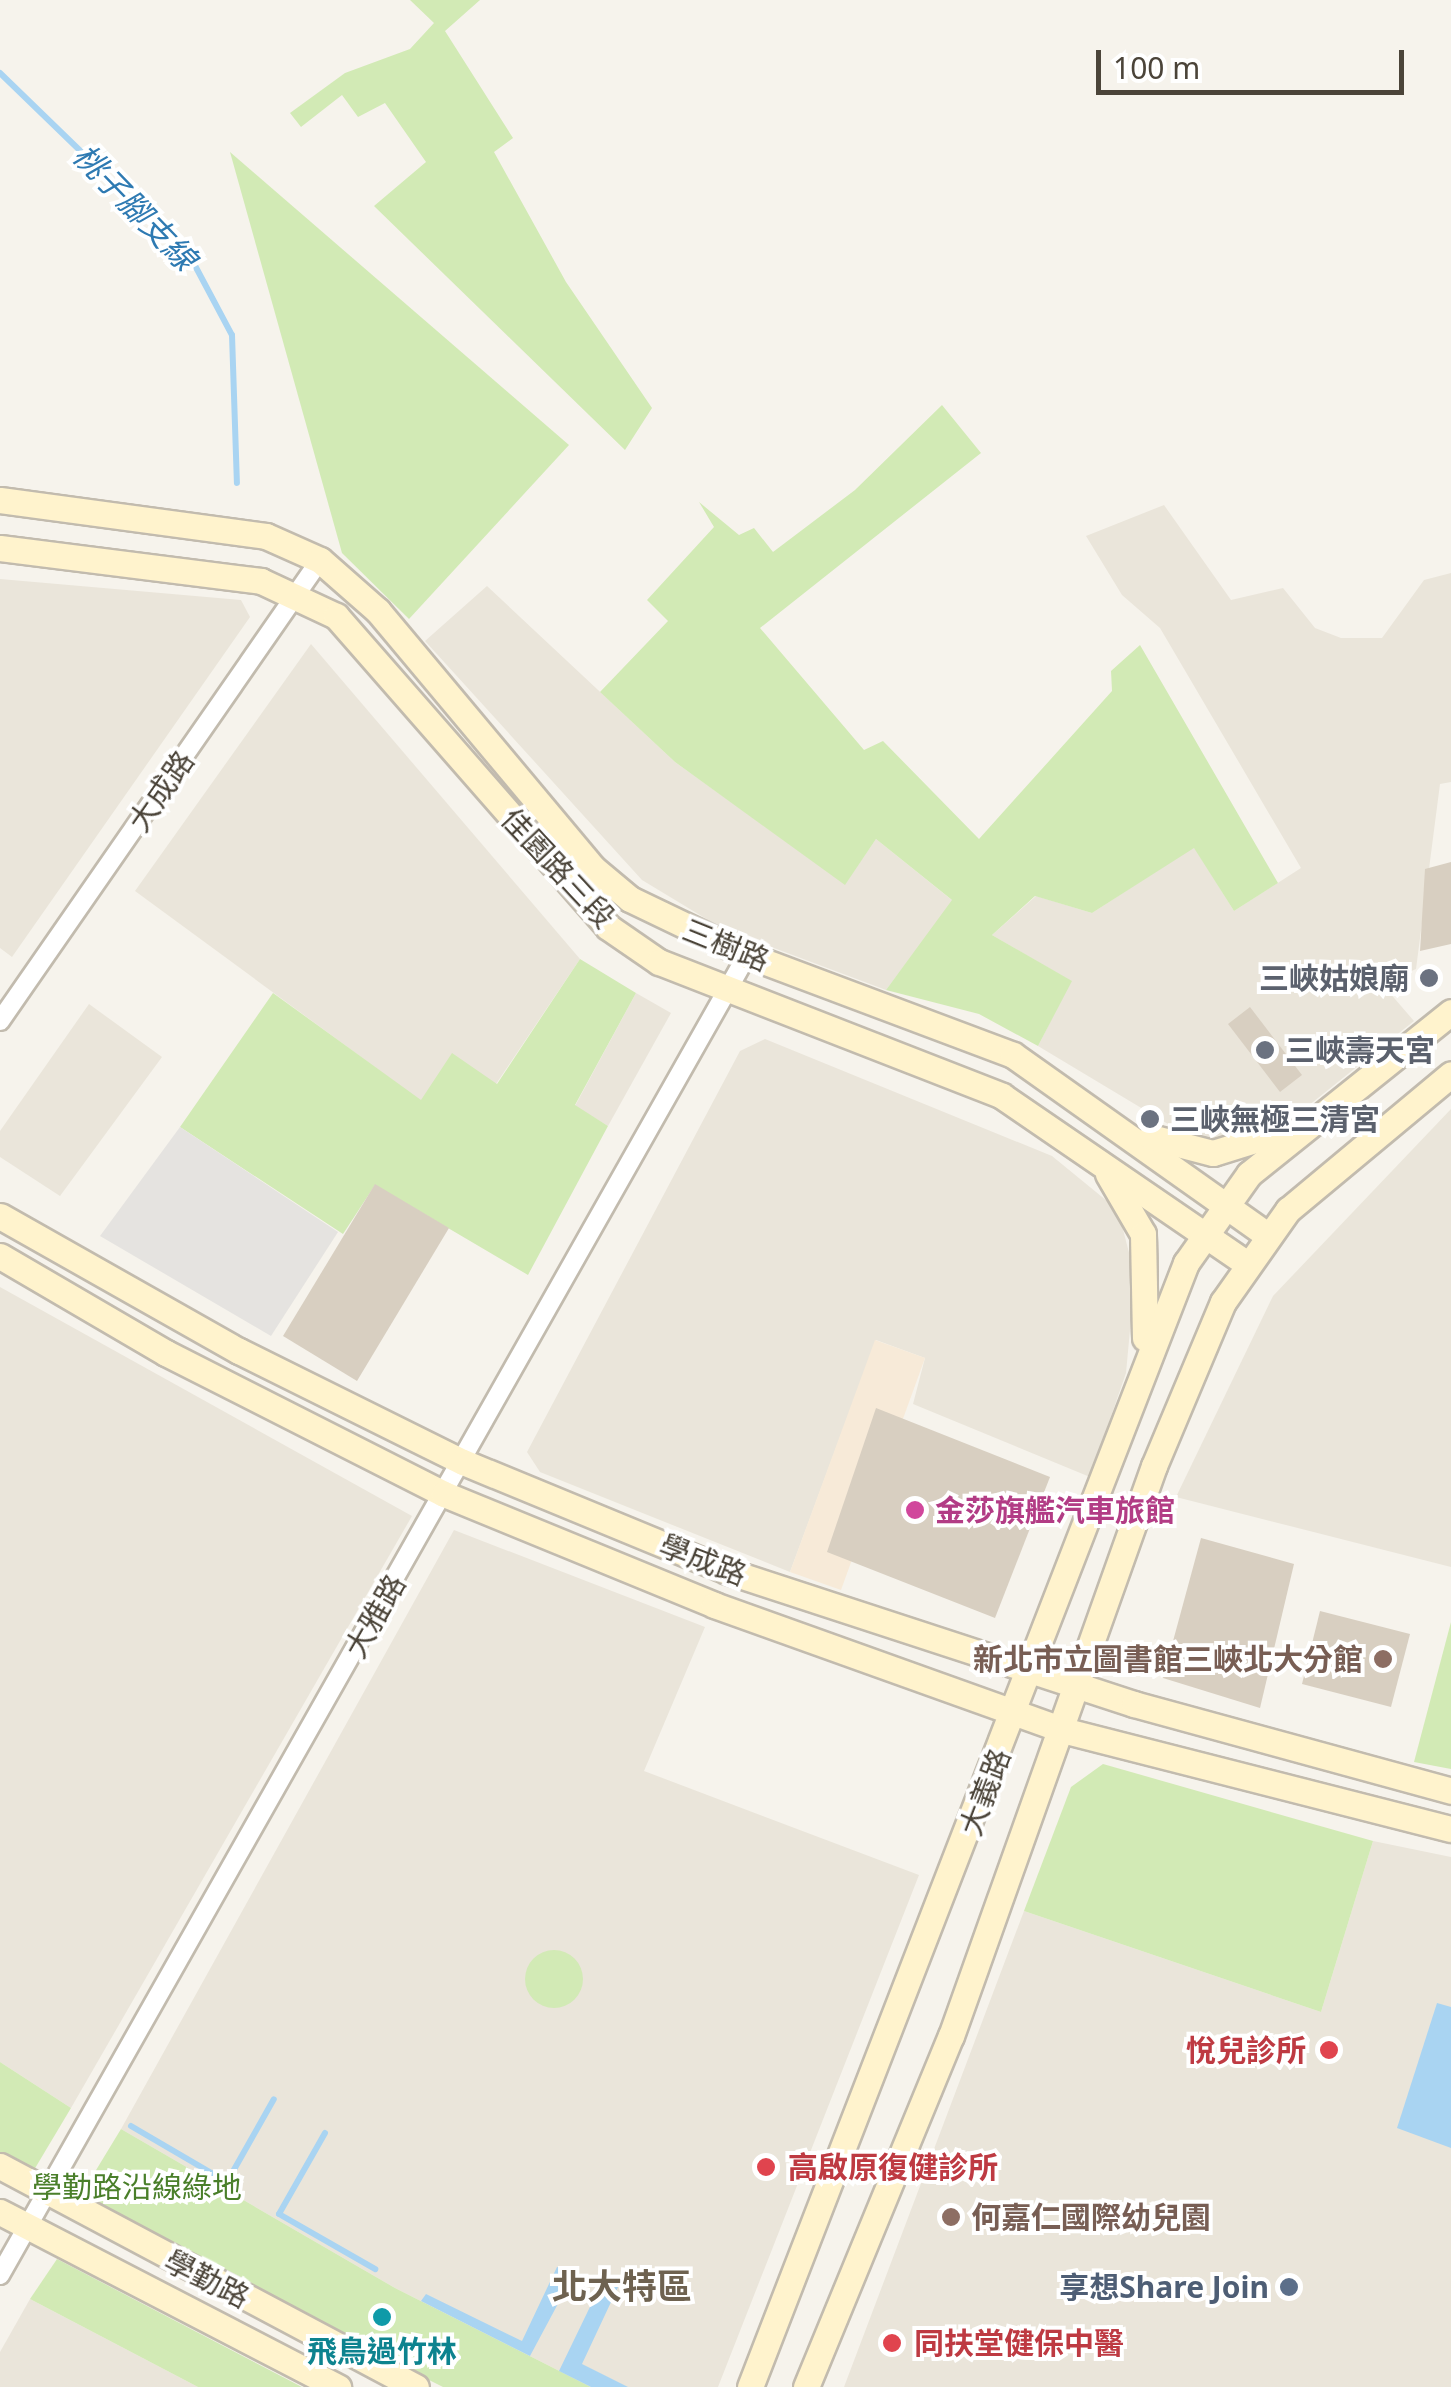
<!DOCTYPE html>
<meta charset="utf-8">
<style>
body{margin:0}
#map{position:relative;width:1451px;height:2387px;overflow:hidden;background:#f6f3ec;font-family:"Noto Sans","Noto Sans TC",sans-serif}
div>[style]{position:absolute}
.residential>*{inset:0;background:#eae5da}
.commercial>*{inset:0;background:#f7ead8}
.green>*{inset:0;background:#d2eab5}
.round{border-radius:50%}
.parking>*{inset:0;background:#e5e3e0}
.water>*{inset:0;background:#a9d4f2}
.stream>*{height:6px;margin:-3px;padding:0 3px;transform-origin:3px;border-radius:3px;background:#a9d4f2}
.building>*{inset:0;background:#d8cfc1}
.roads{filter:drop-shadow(2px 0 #c2bbae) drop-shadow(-2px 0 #c2bbae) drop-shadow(0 2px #c2bbae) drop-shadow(0 -2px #c2bbae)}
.street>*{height:18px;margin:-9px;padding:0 9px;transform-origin:9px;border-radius:9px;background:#fff}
.secondary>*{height:25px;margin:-12.5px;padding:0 12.5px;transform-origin:12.5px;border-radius:12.5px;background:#fff3cd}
.dots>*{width:28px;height:28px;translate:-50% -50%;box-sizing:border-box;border:5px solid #fff;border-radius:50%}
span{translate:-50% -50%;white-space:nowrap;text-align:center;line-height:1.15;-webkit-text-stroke:8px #fff;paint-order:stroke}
.street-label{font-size:30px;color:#4b4439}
.worship-label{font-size:30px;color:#5b616d;font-weight:700}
.right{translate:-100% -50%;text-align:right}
.left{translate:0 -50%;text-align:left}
.hotel-label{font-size:30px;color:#b23c85;font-weight:700}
.education-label{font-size:30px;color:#785e54;font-weight:700}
.health-label{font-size:30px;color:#be3a42;font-weight:700}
.park-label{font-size:30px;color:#4a7f2a}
.service-label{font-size:30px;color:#4e5e75;font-weight:700}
.culture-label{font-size:30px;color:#0d838f;font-weight:700}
.water-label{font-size:32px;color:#2e7ab2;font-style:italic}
.quarter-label{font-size:35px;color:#6e6250;font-weight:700}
.scale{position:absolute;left:1096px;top:50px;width:308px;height:45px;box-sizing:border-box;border:5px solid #4b4439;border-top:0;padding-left:12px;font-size:30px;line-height:35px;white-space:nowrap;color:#4b4439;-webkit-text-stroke:8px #fff;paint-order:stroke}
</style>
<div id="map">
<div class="residential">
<div style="clip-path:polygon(1164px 505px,1231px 600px,1283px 588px,1315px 628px,1341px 638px,1382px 638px,1424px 580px,1451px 573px,1451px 782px,1440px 784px,1416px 969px,1382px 984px,1414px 1021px,1308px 1106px,1236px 1137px,1198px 1142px,1038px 1046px,1071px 981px,992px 935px,1036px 896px,1092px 913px,1194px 847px,1234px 911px,1301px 868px,1160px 628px,1122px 595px,1086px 536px)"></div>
<div style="clip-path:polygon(0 579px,241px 600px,250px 617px,12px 957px,0 948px)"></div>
<div style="clip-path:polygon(487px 586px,675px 762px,845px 884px,876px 839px,953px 901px,886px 990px,723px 929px,642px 880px,425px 641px)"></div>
<div style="clip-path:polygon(311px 644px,580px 959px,496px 1084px,421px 1101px,135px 891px)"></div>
<div style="clip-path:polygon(636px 993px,671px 1013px,608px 1126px,575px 1106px)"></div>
<div style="clip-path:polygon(89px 1004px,162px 1057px,60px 1196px,0 1157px,0 1131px)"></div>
<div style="clip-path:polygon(765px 1039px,1052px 1156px,1118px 1210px,1135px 1276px,1126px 1373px,1090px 1477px,913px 1404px,925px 1358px,876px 1340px,790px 1572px,540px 1472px,527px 1452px,740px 1051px)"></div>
<div style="clip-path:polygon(1451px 1109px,1451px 1567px,1176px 1497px,1273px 1296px)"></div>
<div style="clip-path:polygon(0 1287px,412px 1516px,71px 2108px,0 2062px)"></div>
<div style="clip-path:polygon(454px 1530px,705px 1627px,644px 1771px,919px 1875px,718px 2387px,591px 2387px,395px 2288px,121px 2129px)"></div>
<div style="clip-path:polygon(1373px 1841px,1451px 1857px,1451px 2387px,844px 2387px,1024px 1911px,1321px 2012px)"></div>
<div style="clip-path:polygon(30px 2299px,198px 2387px,0 2387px,0 2352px)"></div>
</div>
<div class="commercial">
<div style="clip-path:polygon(875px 1340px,925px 1358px,841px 1590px,790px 1572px)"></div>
</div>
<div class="green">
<div style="clip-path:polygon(410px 0,480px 0,445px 31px,513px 138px,494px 152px,566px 282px,652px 408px,625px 450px,374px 206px,426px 162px,385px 103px,358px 117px,342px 95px,301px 127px,290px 113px,345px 73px,410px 49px,434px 23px)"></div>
<div style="clip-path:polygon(230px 152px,569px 445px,409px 619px,342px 553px)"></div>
<div style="clip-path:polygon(942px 405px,981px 453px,760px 628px,864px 750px,883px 741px,979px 839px,1112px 691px,1111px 671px,1140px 645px,1278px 883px,1234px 911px,1194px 848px,1092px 913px,1035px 896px,992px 935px,1072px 981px,1038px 1046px,979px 1014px,886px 990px,952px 900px,876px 839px,845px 885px,675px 762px,600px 692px,668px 621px,647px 600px,714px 527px,699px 502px,739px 535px,754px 528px,773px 552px,855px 490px)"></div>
<div style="clip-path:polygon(580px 959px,636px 993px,575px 1105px,608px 1126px,528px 1275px,375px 1185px,343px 1234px,180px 1127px,273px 993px,421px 1100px,452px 1053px,497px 1084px)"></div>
<div style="clip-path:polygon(1451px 1622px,1451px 1769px,1414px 1762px)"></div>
<div style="clip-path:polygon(1103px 1764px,1373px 1841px,1321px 2012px,1024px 1911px,1071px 1787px)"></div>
<div class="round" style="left:525px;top:1950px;width:58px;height:58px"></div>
<div style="clip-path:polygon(0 2062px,71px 2108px,31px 2175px,0 2154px)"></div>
<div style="clip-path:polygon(121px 2129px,395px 2288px,591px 2387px,443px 2387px,76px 2203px)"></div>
<div style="clip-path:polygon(57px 2259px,302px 2387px,198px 2387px,30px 2299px)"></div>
</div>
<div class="parking">
<div style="clip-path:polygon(180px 1127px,338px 1232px,271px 1336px,100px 1236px)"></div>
</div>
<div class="water">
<div style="clip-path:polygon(1437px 2003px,1451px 2007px,1451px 2148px,1397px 2128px)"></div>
<div style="clip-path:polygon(557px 2267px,575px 2272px,530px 2356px,421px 2301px,426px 2294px,522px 2341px)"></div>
<div style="clip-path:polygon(602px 2282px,619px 2285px,582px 2364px,628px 2387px,591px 2387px,559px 2371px)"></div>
</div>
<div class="stream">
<div style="left:0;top:73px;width:266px;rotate:44.1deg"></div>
<div style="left:191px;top:258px;width:87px;rotate:62deg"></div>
<div style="left:232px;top:335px;width:148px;rotate:88.1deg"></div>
<div style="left:131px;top:2126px;width:111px;rotate:30.3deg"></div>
<div style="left:227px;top:2182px;width:95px;rotate:-60.5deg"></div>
<div style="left:325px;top:2133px;width:93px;rotate:119.6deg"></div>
<div style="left:279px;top:2214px;width:111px;rotate:29.8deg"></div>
</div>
<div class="building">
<div style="clip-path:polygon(1451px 862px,1451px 944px,1420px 951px,1425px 869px)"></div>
<div style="clip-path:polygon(1250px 1007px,1302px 1075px,1280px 1092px,1228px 1024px)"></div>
<div style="clip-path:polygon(375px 1184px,449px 1228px,357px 1381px,283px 1336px)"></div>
<div style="clip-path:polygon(876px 1408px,1050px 1477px,995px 1618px,827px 1552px)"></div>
<div style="clip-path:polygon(1201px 1538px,1294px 1564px,1260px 1708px,1163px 1678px)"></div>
<div style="clip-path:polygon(1320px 1611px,1410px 1634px,1391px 1707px,1302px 1684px)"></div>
</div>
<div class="roads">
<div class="street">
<div style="left:0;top:1021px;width:561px;rotate:-55.23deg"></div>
<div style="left:0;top:2275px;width:1517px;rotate:-60.49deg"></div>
</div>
<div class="secondary">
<div style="left:0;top:500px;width:268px;rotate:7.7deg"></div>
<div style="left:266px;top:536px;width:59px;rotate:24deg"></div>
<div style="left:320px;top:560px;width:77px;rotate:41.3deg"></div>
<div style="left:378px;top:611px;width:335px;rotate:50.1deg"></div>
<div style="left:593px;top:868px;width:48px;rotate:40deg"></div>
<div style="left:630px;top:899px;width:130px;rotate:25.6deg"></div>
<div style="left:747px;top:955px;width:284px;rotate:20.6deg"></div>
<div style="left:1013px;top:1055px;width:311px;rotate:35.3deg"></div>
<div style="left:0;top:548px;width:263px;rotate:7.2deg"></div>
<div style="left:261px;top:581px;width:83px;rotate:25deg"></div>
<div style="left:336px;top:616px;width:413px;rotate:48.8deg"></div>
<div style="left:608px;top:927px;width:62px;rotate:34.5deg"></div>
<div style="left:659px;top:962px;width:368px;rotate:21.3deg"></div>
<div style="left:1002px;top:1096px;width:296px;rotate:34.4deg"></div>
<div style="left:1151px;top:1137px;width:64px;rotate:14.5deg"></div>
<div style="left:1213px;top:1153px;width:74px;rotate:-17.2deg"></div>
<div style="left:1108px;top:1174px;width:69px;rotate:59.7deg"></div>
<div style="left:1143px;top:1234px;width:104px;rotate:88.9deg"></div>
<div style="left:0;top:1216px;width:274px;rotate:29.5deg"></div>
<div style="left:239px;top:1351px;width:250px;rotate:26.4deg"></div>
<div style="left:463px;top:1462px;width:286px;rotate:22.4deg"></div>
<div style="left:727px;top:1571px;width:428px;rotate:18.1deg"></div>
<div style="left:1134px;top:1704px;width:329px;rotate:15.3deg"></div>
<div style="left:0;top:1256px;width:192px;rotate:30.3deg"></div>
<div style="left:166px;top:1353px;width:312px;rotate:26.9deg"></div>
<div style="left:444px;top:1494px;width:292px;rotate:22.3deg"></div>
<div style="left:714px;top:1605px;width:374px;rotate:19.7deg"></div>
<div style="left:1066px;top:1731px;width:397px;rotate:14.3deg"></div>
<div style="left:0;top:2166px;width:471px;rotate:28deg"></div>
<div style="left:0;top:2212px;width:381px;rotate:27.4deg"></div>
<div style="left:750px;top:2387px;width:1206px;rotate:-68.8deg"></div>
<div style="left:1186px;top:1263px;width:109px;rotate:-54.7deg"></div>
<div style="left:1249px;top:1174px;width:259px;rotate:-38.7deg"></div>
<div style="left:806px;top:2387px;width:380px;rotate:-67.6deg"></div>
<div style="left:951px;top:2036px;width:605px;rotate:-70.4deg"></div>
<div style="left:1154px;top:1466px;width:178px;rotate:-67.2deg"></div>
<div style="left:1223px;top:1302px;width:113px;rotate:-54.8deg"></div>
<div style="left:1288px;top:1210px;width:212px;rotate:-39.8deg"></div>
</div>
</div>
<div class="dots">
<div style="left:1429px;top:978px;background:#6b7280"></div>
<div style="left:1265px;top:1050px;background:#6b7280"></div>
<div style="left:1150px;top:1119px;background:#6b7280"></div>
<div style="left:915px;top:1510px;background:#d1479c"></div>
<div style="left:1383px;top:1659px;background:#8d6e63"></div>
<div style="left:1329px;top:2050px;background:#e0444e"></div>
<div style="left:766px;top:2167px;background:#e0444e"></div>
<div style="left:951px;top:2217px;background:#8d6e63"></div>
<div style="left:1289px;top:2287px;background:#5c6f8a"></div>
<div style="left:382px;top:2317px;background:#0f9aa8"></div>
<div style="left:892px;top:2343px;background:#e0444e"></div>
</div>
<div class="street-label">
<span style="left:161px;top:791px;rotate:-55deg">大成路</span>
<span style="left:558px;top:868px;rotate:47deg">佳園路三段</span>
<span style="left:726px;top:945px;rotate:22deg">三樹路</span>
<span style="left:703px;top:1560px;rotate:21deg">學成路</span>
<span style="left:375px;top:1616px;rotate:-60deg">大雅路</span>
<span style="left:985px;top:1792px;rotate:-69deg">大義路</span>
<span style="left:207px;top:2279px;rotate:27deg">學勤路</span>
</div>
<div class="worship-label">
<span class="right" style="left:1409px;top:978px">三峽姑娘廟</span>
<span class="left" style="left:1285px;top:1050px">三峽壽天宮</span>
<span class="left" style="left:1170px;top:1119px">三峽無極三清宮</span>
</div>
<div class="hotel-label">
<span class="left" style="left:935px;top:1510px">金莎旗艦汽車旅館</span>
</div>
<div class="education-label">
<span class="right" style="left:1363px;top:1659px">新北市立圖書館三峽北大分館</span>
<span class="left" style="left:971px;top:2217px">何嘉仁國際幼兒園</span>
</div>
<div class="health-label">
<span class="right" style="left:1306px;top:2050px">悅兒診所</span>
<span class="left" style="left:788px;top:2167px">高啟原復健診所</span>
<span class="left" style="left:914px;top:2343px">同扶堂健保中醫</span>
</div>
<div class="park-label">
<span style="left:137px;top:2187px">學勤路沿線綠地</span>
</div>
<div class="service-label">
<span class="right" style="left:1269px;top:2287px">享想Share Join</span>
</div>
<div class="culture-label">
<span style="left:382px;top:2351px">飛鳥過竹林</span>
</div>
<div class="water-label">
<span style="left:135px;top:207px;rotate:46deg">桃子腳支線</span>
</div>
<div class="quarter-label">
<span style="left:622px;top:2286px">北大特區</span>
</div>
<div class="scale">100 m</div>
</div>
